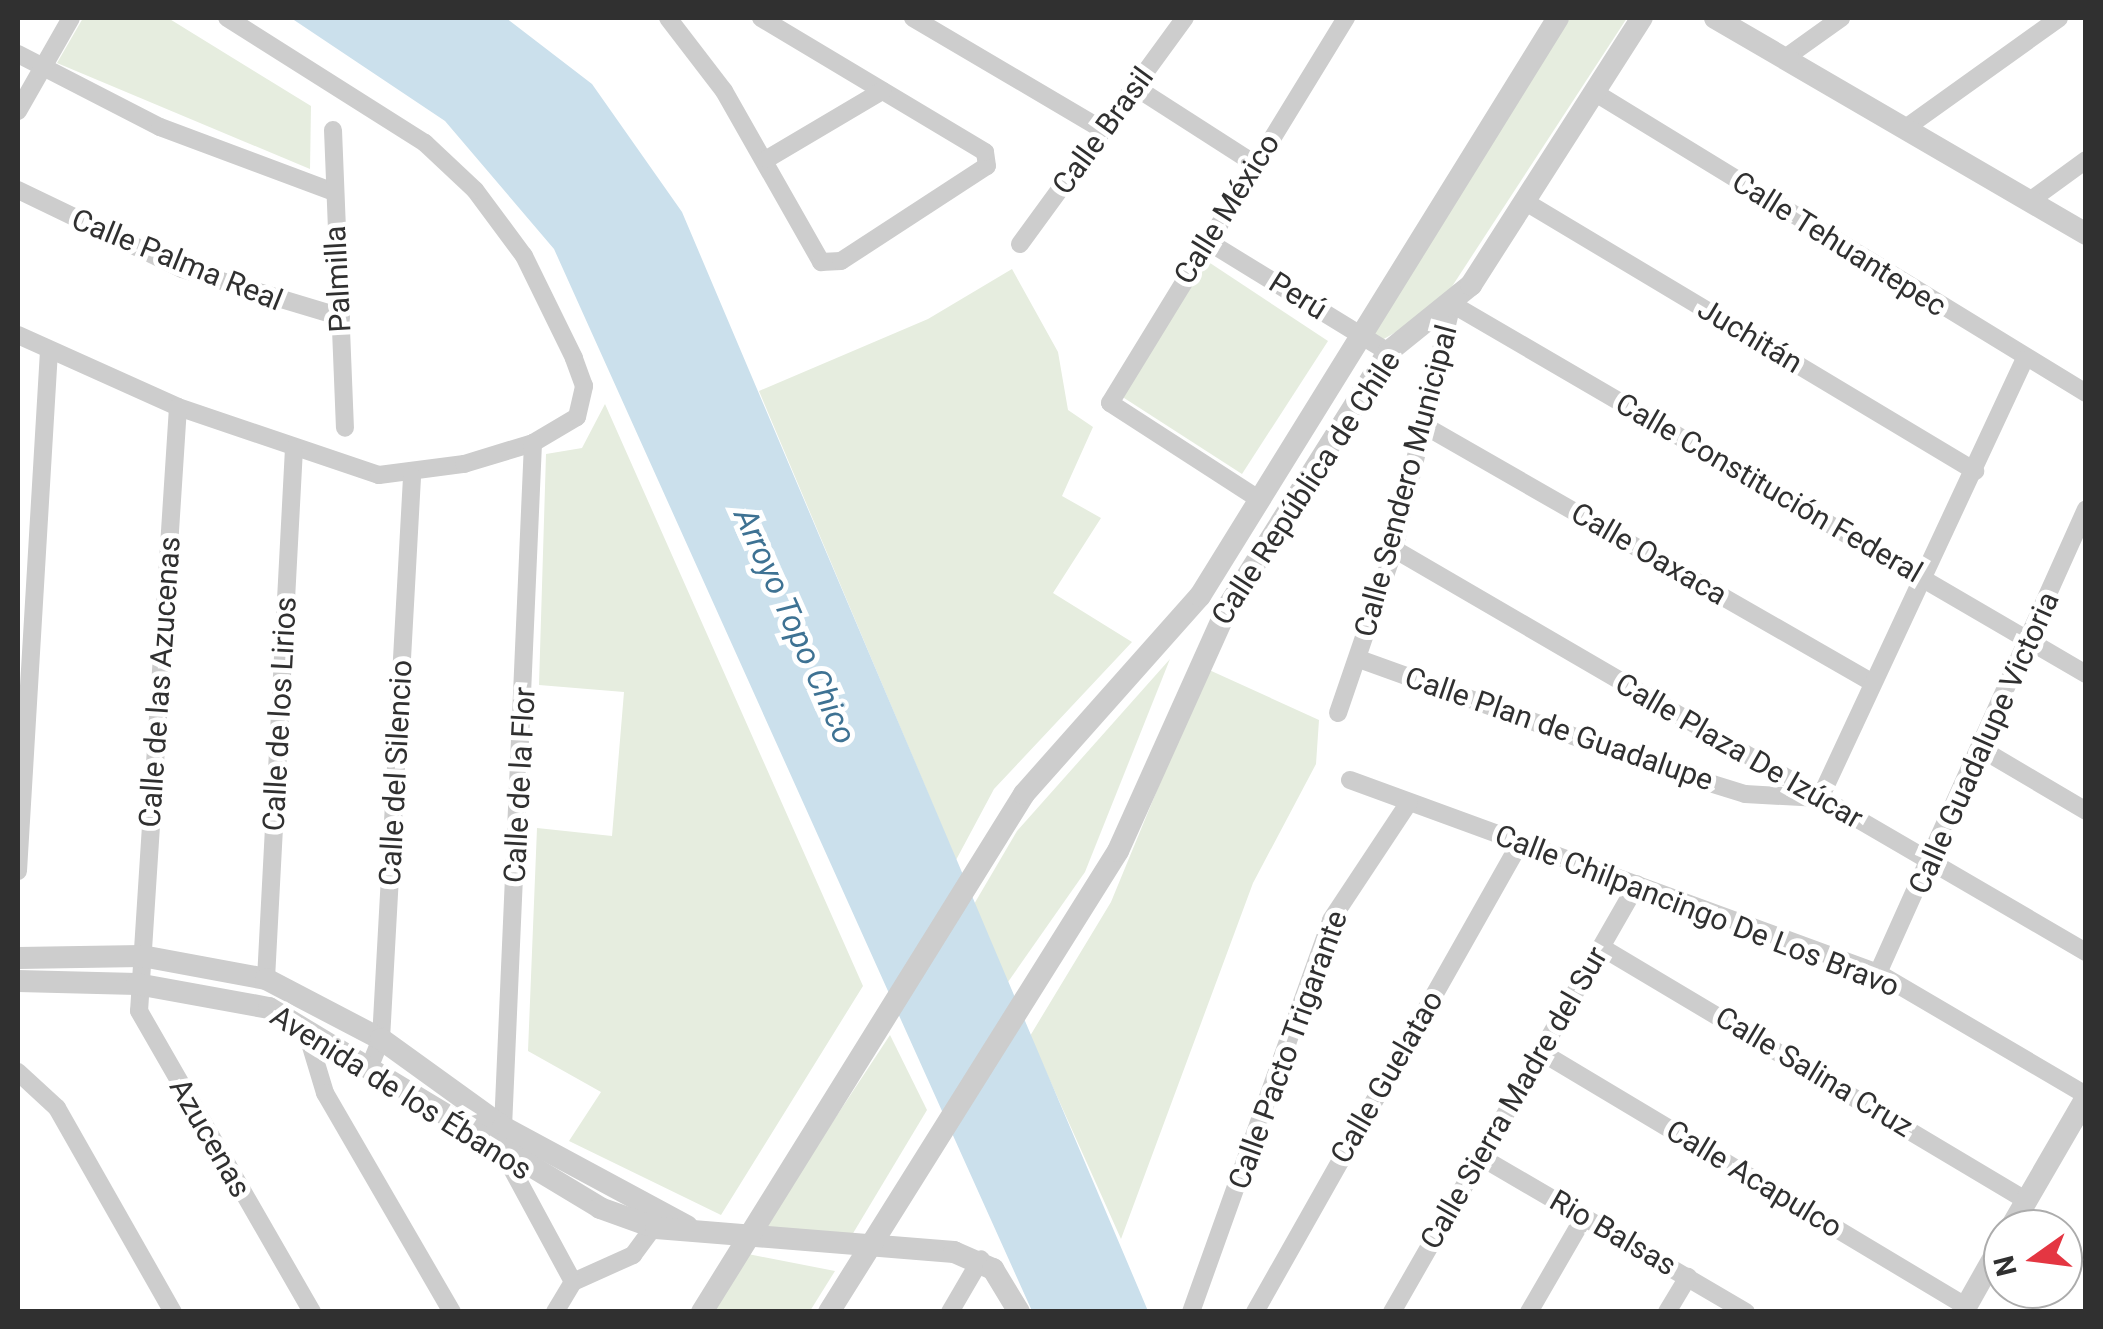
<!DOCTYPE html>
<meta charset="utf-8">
<style>
body{margin:0}
#map{position:relative;width:2103px;height:1329px;overflow:hidden;background:#fff;font-family:Roboto,sans-serif}
div>[style]{position:absolute}
.green>*{inset:0;background:#e6eddf}
.water>*{inset:0;background:#cbe0ec}
.minor>*{height:18px;margin:-9px;padding:0 9px;transform-origin:9px;border-radius:9px;background:#cdcdcd}
.tertiary>*{height:22px;margin:-11px;padding:0 11px;transform-origin:11px;border-radius:11px;background:#cdcdcd}
span{translate:-50% -50%;white-space:nowrap;text-align:center;line-height:1.15;-webkit-text-stroke:10px #fff;paint-order:stroke}
.street-label{font-size:30px;color:#303030}
.water-label{font-size:32px;color:#3e7293;font-style:italic}
.frame{position:absolute;inset:0;border:20px solid #303030;pointer-events:none}
.north{position:absolute;left:1983px;top:1209px;width:100px;height:100px;box-sizing:border-box;background:#fff;border:2px solid #acacac;border-radius:50%;rotate:256deg;font-size:28px;font-weight:700;line-height:40px;text-align:center;color:#303030}
.north::after{content:'';display:block;margin:auto;width:35px;height:45px;background:#e43642;clip-path:polygon(50% 0,100% 100%,50% 72%,0 100%)}
</style>
<div id="map">
<div class="green">
<div style="clip-path:polygon(83px 18px,168px 18px,311px 106px,310px 169px,57px 63px)"></div>
<div style="clip-path:polygon(1570px 18px,1627px 18px,1438px 308px,1382px 340px,1371px 331px)"></div>
<div style="clip-path:polygon(1207px 261px,1328px 341px,1242px 474px,1121px 396px)"></div>
<div style="clip-path:polygon(1012px 269px,1058px 352px,1068px 410px,1093px 427px,1062px 496px,1101px 518px,1053px 593px,1132px 642px,994px 789px,956px 860px,759px 391px,928px 319px)"></div>
<div style="clip-path:polygon(605px 404px,863px 986px,721px 1215px,569px 1141px,601px 1092px,528px 1051px,537px 828px,612px 836px,624px 692px,539px 685px,546px 454px,582px 448px)"></div>
<div style="clip-path:polygon(1170px 659px,1085px 872px,1008px 982px,970px 911px,1017px 831px)"></div>
<div style="clip-path:polygon(1207px 669px,1319px 720px,1316px 764px,1253px 883px,1121px 1239px,1030px 1036px,1111px 902px)"></div>
<div style="clip-path:polygon(890px 1035px,927px 1110px,852px 1235px,762px 1229px)"></div>
<div style="clip-path:polygon(748px 1254px,835px 1271px,810px 1311px,712px 1312px)"></div>
</div>
<div class="water">
<div style="clip-path:polygon(291px 18px,506px 18px,592px 84px,682px 212px,1148px 1311px,1032px 1311px,554px 249px,445px 121px)"></div>
</div>
<div class="minor">
<div style="left:668px;top:18px;width:92px;rotate:52.5deg"></div>
<div style="left:724px;top:91px;width:197px;rotate:60.4deg"></div>
<div style="left:821px;top:262px;width:20px;rotate:-3deg"></div>
<div style="left:841px;top:261px;width:174px;rotate:-33.1deg"></div>
<div style="left:987px;top:166px;width:14px;rotate:-98deg"></div>
<div style="left:985px;top:152px;width:261px;rotate:-149.1deg"></div>
<div style="left:913px;top:18px;width:221px;rotate:30.5deg"></div>
<div style="left:18px;top:54px;width:160px;rotate:27.2deg"></div>
<div style="left:160px;top:127px;width:186px;rotate:20.5deg"></div>
<div style="left:1785px;top:58px;width:69px;rotate:-35.5deg"></div>
<div style="left:1135px;top:87px;width:143px;rotate:32.7deg"></div>
<div style="left:1594px;top:92px;width:577px;rotate:31.46deg"></div>
<div style="left:18px;top:111px;width:107px;rotate:-60.3deg"></div>
<div style="left:1907px;top:127px;width:187px;rotate:-35.6deg"></div>
<div style="left:333px;top:130px;width:298px;rotate:87.7deg"></div>
<div style="left:767px;top:159px;width:134px;rotate:-30.6deg"></div>
<div style="left:18px;top:190px;width:182px;rotate:25.7deg"></div>
<div style="left:182px;top:269px;width:166px;rotate:16.8deg"></div>
<div style="left:2031px;top:200px;width:68px;rotate:-36deg"></div>
<div style="left:1524px;top:201px;width:526px;rotate:30.91deg"></div>
<div style="left:1207px;top:241px;width:212px;rotate:31.5deg"></div>
<div style="left:1020px;top:244px;width:280px;rotate:-53.9deg"></div>
<div style="left:18px;top:335px;width:175px;rotate:24.2deg"></div>
<div style="left:178px;top:407px;width:212px;rotate:18.7deg"></div>
<div style="left:379px;top:475px;width:86px;rotate:-7.4deg"></div>
<div style="left:464px;top:464px;width:72px;rotate:-16.9deg"></div>
<div style="left:533px;top:443px;width:51px;rotate:-30.6deg"></div>
<div style="left:577px;top:417px;width:32px;rotate:-77deg"></div>
<div style="left:584px;top:386px;width:30px;rotate:-110deg"></div>
<div style="left:574px;top:358px;width:114px;rotate:-116.1deg"></div>
<div style="left:524px;top:256px;width:82px;rotate:-126.6deg"></div>
<div style="left:475px;top:190px;width:69px;rotate:-136.8deg"></div>
<div style="left:425px;top:143px;width:234px;rotate:-147.7deg"></div>
<div style="left:178px;top:407px;width:605px;rotate:93.69deg"></div>
<div style="left:139px;top:1011px;width:347px;rotate:60.1deg"></div>
<div style="left:1425px;top:426px;width:516px;rotate:29.84deg"></div>
<div style="left:533px;top:443px;width:685px;rotate:92.51deg"></div>
<div style="left:503px;top:1127px;width:29px;rotate:86deg"></div>
<div style="left:505px;top:1156px;width:143px;rotate:61.6deg"></div>
<div style="left:1257px;top:498px;width:175px;rotate:-147.1deg"></div>
<div style="left:1110px;top:403px;width:452px;rotate:-58.5deg"></div>
<div style="left:1394px;top:549px;width:801px;rotate:30.22deg"></div>
<div style="left:1359px;top:659px;width:321px;rotate:19.8deg"></div>
<div style="left:1661px;top:768px;width:88px;rotate:17.2deg"></div>
<div style="left:1745px;top:794px;width:75px;rotate:3.1deg"></div>
<div style="left:1820px;top:798px;width:483px;rotate:-65deg"></div>
<div style="left:1338px;top:713px;width:173px;rotate:-71.1deg"></div>
<div style="left:1394px;top:549px;width:252px;rotate:-76.7deg"></div>
<div style="left:1452px;top:304px;width:734px;rotate:30.27deg"></div>
<div style="left:1983px;top:750px;width:120px;rotate:30.6deg"></div>
<div style="left:1350px;top:780px;width:562px;rotate:20.08deg"></div>
<div style="left:1878px;top:973px;width:241px;rotate:30.4deg"></div>
<div style="left:18px;top:871px;width:521px;rotate:-86.59deg"></div>
<div style="left:1601px;top:947px;width:495px;rotate:30.8deg"></div>
<div style="left:1878px;top:973px;width:508px;rotate:-65.85deg"></div>
<div style="left:266px;top:979px;width:531px;rotate:-86.98deg"></div>
<div style="left:306px;top:1030px;width:66px;rotate:73.2deg"></div>
<div style="left:325px;top:1093px;width:253px;rotate:59.9deg"></div>
<div style="left:1541px;top:1052px;width:495px;rotate:30.9deg"></div>
<div style="left:370px;top:1066px;width:29px;rotate:-68deg"></div>
<div style="left:381px;top:1039px;width:563px;rotate:-86.84deg"></div>
<div style="left:18px;top:1072px;width:53px;rotate:42.7deg"></div>
<div style="left:57px;top:1108px;width:235px;rotate:60.4deg"></div>
<div style="left:1479px;top:1156px;width:309px;rotate:30.3deg"></div>
<div style="left:573px;top:1282px;width:66px;rotate:-24.2deg"></div>
<div style="left:633px;top:1255px;width:47px;rotate:-53.6deg"></div>
<div style="left:555px;top:1312px;width:35px;rotate:-59deg"></div>
<div style="left:950px;top:1312px;width:61px;rotate:-59.7deg"></div>
<div style="left:1191px;top:1312px;width:416px;rotate:-70.3deg"></div>
<div style="left:1331px;top:920px;width:141px;rotate:-56.5deg"></div>
<div style="left:1255px;top:1312px;width:539px;rotate:-60.53deg"></div>
<div style="left:1392px;top:1312px;width:493px;rotate:-60.2deg"></div>
<div style="left:1529px;top:1312px;width:110px;rotate:-59.9deg"></div>
<div style="left:1667px;top:1312px;width:41px;rotate:-59deg"></div>
</div>
<div class="tertiary">
<div style="left:1715px;top:18px;width:429px;rotate:30.2deg"></div>
<div style="left:18px;top:958px;width:124px;rotate:-0.9deg"></div>
<div style="left:142px;top:956px;width:126px;rotate:10.5deg"></div>
<div style="left:266px;top:979px;width:130px;rotate:27.6deg"></div>
<div style="left:381px;top:1039px;width:150px;rotate:35.8deg"></div>
<div style="left:503px;top:1127px;width:209px;rotate:28.3deg"></div>
<div style="left:18px;top:981px;width:119px;rotate:1.4deg"></div>
<div style="left:137px;top:984px;width:134px;rotate:10.3deg"></div>
<div style="left:269px;top:1008px;width:387px;rotate:31.1deg"></div>
<div style="left:600px;top:1208px;width:59px;rotate:19.7deg"></div>
<div style="left:656px;top:1228px;width:299px;rotate:4.6deg"></div>
<div style="left:954px;top:1252px;width:43px;rotate:23.6deg"></div>
<div style="left:993px;top:1269px;width:50px;rotate:58.8deg"></div>
<div style="left:2010px;top:1229px;width:151px;rotate:-59.9deg"></div>
<div style="left:702px;top:1312px;width:610px;rotate:-58.13deg"></div>
<div style="left:1024px;top:794px;width:265px;rotate:-48.4deg"></div>
<div style="left:1200px;top:596px;width:680px;rotate:-58.23deg"></div>
<div style="left:829px;top:1312px;width:544px;rotate:-57.92deg"></div>
<div style="left:1118px;top:851px;width:266px;rotate:-65.8deg"></div>
<div style="left:1227px;top:608px;width:302px;rotate:-57.8deg"></div>
<div style="left:1388px;top:352px;width:107px;rotate:-38.9deg"></div>
<div style="left:1471px;top:285px;width:317px;rotate:-57.4deg"></div>
<div style="left:1963px;top:1312px;width:81px;rotate:-60.6deg"></div>
</div>
<div class="street-label">
<span style="left:1103px;top:131px;rotate:-54deg">Calle Brasil</span>
<span style="left:1227px;top:209px;rotate:-58deg">Calle México</span>
<span style="left:1839px;top:244px;rotate:32deg">Calle Tehuantepec</span>
<span style="left:177px;top:260px;rotate:22deg">Calle Palma Real</span>
<span style="left:338px;top:279px;rotate:-93deg">Palmilla</span>
<span style="left:1298px;top:296px;rotate:32deg">Perú</span>
<span style="left:1750px;top:336px;rotate:31deg">Juchitán</span>
<span style="left:1406px;top:481px;rotate:-75deg">Calle Sendero Municipal</span>
<span style="left:1306px;top:488px;rotate:-57deg">Calle República de Chile</span>
<span style="left:1769px;top:488px;rotate:30deg">Calle Constitución Federal</span>
<span style="left:1649px;top:554px;rotate:30deg">Calle Oaxaca</span>
<span style="left:160px;top:682px;rotate:-86deg">Calle de las Azucenas</span>
<span style="left:280px;top:714px;rotate:-87deg">Calle de los Lirios</span>
<span style="left:1559px;top:729px;rotate:19deg">Calle Plan de Guadalupe</span>
<span style="left:1984px;top:743px;rotate:-66deg">Calle Guadalupe Victoria</span>
<span style="left:1739px;top:751px;rotate:30deg">Calle Plaza De Izúcar</span>
<span style="left:396px;top:773px;rotate:-87deg">Calle del Silencio</span>
<span style="left:520px;top:785px;rotate:-87deg">Calle de la Flor</span>
<span style="left:1697px;top:911px;rotate:21deg">Calle Chilpancingo De Los Bravo</span>
<span style="left:1288px;top:1050px;rotate:-70deg">Calle Pacto Trigarante</span>
<span style="left:1814px;top:1072px;rotate:31deg">Calle Salina Cruz</span>
<span style="left:1387px;top:1077px;rotate:-60deg">Calle Guelatao</span>
<span style="left:401px;top:1093px;rotate:32deg">Avenida de los Ébanos</span>
<span style="left:1514px;top:1098px;rotate:-60deg">Calle Sierra Madre del Sur</span>
<span style="left:210px;top:1138px;rotate:60deg">Azucenas</span>
<span style="left:1754px;top:1179px;rotate:31deg">Calle Acapulco</span>
<span style="left:1613px;top:1233px;rotate:30deg">Rio Balsas</span>
</div>
<div class="water-label">
<span style="left:795px;top:626px;rotate:66deg">Arroyo Topo Chico</span>
</div>
<div class="frame"></div>
<div class="north">N</div>
</div>
